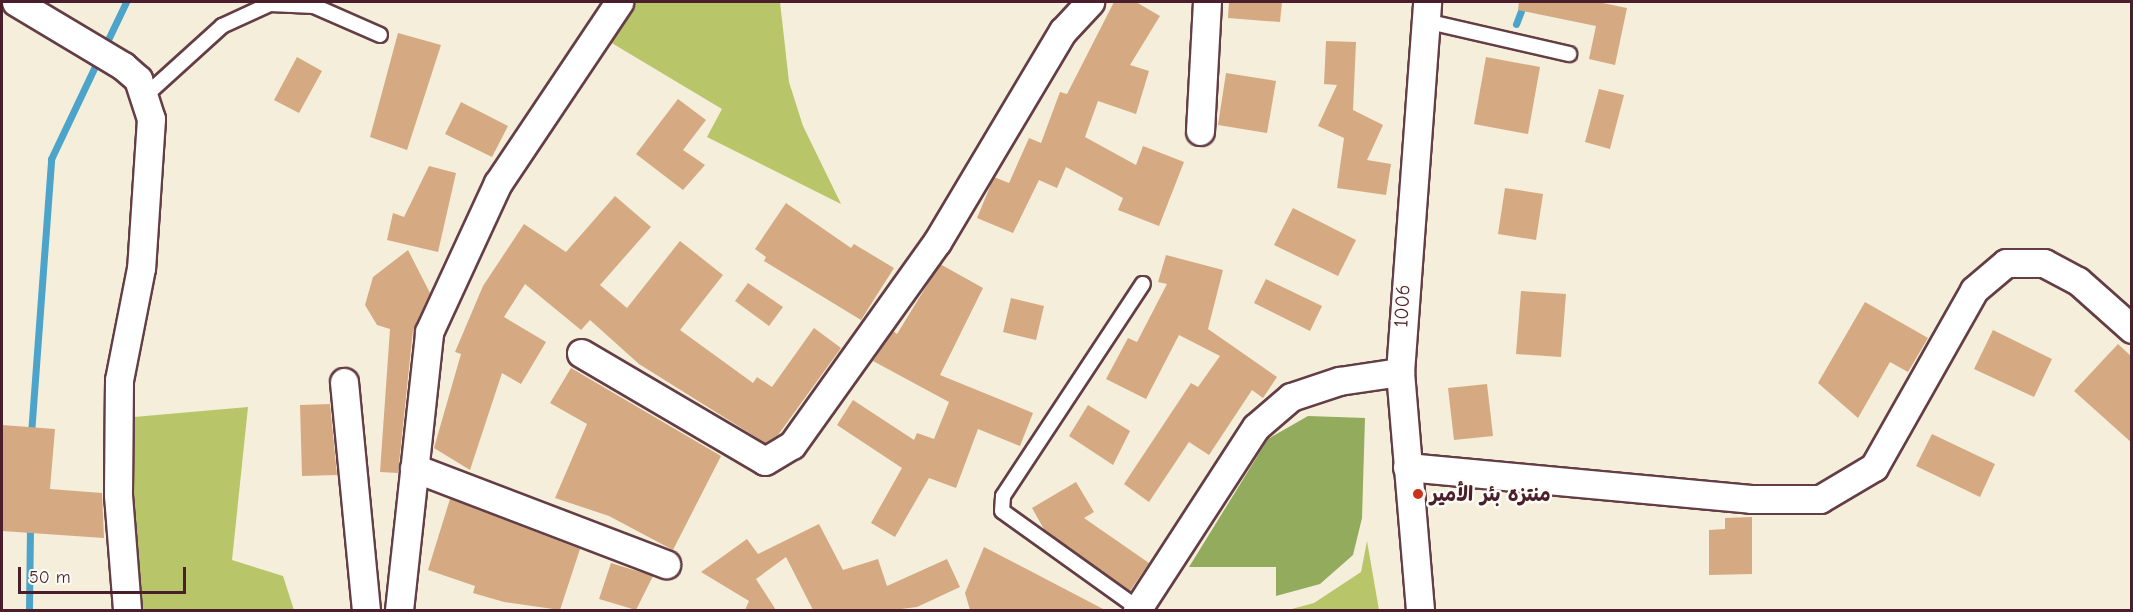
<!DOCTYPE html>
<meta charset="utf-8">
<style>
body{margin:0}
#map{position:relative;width:2133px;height:612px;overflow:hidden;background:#f4eedb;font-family:"Comic Neue","Playpen Sans Arabic",sans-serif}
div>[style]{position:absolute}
.green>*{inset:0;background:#b8c669}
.forest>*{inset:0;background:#92ab5d}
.stream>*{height:7px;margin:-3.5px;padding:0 3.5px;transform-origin:3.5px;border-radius:3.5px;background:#4da4ca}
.building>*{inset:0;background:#d5aa82}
.roads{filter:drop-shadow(2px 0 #643e45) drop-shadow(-2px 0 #643e45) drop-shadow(0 2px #643e45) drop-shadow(0 -2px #643e45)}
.lane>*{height:14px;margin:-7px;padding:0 7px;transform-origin:7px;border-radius:7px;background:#fff}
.street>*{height:27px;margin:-13.5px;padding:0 13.5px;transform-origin:13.5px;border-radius:13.5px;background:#fff}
.dots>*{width:16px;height:16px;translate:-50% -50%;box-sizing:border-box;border:3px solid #fdfcf7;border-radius:50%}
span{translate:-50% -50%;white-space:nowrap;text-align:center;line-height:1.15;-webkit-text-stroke:5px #fdfcf7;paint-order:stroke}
.street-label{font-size:20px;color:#4a1f2b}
.poi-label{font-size:20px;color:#4a1f2b;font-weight:700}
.left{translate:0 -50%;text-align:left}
.frame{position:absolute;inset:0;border:3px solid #4a1f2b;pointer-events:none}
.scale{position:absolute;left:18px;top:567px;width:168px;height:27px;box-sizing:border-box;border:3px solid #4a1f2b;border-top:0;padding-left:8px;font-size:18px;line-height:21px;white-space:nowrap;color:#4a1f2b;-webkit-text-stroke:4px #fdfcf7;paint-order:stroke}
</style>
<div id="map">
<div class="green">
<div style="clip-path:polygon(603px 2px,780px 2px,789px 82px,803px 126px,841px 204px,707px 137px,722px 109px,595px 33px)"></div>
<div style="clip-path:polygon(248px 407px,232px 560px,283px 576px,294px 610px,137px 610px,111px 419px)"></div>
<div style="clip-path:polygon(1367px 541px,1379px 610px,1288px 610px,1314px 603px,1361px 572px)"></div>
</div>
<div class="forest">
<div style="clip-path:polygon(1308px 416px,1365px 418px,1362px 518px,1353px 555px,1320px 584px,1276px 596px,1276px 567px,1189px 567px,1268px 439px)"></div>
</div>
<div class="stream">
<div style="left:1516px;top:24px;width:14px;rotate:-69deg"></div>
<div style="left:104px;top:48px;width:51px;rotate:-64.4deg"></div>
<div style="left:31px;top:434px;width:276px;rotate:-85.8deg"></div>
<div style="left:51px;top:159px;width:112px;rotate:-64.6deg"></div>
<div style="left:29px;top:610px;width:84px;rotate:-89.3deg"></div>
</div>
<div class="building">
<div style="clip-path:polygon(1114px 2px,1136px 2px,1160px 16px,1130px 65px,1149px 71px,1136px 114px,1098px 101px,1085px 137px,1136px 165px,1143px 146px,1184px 162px,1159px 226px,1118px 210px,1123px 198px,1066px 167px,1057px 188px,1039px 180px,1013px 233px,977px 218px,994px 177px,1009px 183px,1029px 138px,1041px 143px,1060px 92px,1067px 94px)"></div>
<div style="clip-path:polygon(1229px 2px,1282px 2px,1280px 22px,1228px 18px)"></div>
<div style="clip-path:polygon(1519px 2px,1598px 2px,1627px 8px,1615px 65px,1589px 59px,1596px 26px,1518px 10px)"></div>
<div style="clip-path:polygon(398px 33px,441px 45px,407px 150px,370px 137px)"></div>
<div style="clip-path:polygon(1326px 41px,1356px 42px,1353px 110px,1383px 125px,1367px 160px,1391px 164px,1386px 195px,1337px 188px,1344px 138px,1318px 126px,1337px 85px,1324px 84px)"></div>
<div style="clip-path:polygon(297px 57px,322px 71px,299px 113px,274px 100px)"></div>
<div style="clip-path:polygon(1486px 57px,1540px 67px,1528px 134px,1474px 124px)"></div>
<div style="clip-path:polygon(1226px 73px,1276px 81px,1267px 133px,1218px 125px)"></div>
<div style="clip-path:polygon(1599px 89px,1624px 95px,1610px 149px,1585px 142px)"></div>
<div style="clip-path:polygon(678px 99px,706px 120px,683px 150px,705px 165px,683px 190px,636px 154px)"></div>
<div style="clip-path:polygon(461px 102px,508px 126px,492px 157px,445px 134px)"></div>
<div style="clip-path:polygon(429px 166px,456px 173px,438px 252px,387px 240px,393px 213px,404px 217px)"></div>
<div style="clip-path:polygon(1505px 188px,1543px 194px,1536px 240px,1498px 234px)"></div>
<div style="clip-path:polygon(615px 196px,651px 227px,600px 285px,627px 308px,680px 241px,723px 275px,680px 330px,753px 383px,757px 377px,772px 387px,814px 328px,841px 348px,778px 435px,765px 443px,639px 364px,590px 320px,581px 330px,525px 284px,504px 317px,546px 342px,521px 384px,502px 373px,470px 470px,434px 448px,461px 354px,455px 352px,483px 286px,524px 224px,566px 252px)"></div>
<div style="clip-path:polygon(786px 203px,851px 248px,854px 244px,894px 268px,861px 320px,764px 261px,766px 257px,755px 249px)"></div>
<div style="clip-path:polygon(1293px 208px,1356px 240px,1338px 276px,1274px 245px)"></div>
<div style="clip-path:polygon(408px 250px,430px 293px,413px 330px,398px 473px,380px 472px,390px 329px,377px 325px,365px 305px,373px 277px)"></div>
<div style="clip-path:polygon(1166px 255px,1223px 270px,1208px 329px,1277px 377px,1263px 398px,1252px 390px,1209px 455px,1189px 442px,1149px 502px,1124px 484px,1191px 383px,1198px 387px,1220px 356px,1179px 335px,1146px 399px,1106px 379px,1128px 338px,1137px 342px,1167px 284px,1158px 282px)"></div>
<div style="clip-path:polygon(940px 264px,983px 288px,940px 375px,1033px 413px,1020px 446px,978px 429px,956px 488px,929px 478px,895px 537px,871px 523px,902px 468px,837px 425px,853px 400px,914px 440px,917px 433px,934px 439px,949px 402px,873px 361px,893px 331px,897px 334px)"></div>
<div style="clip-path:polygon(1266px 279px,1322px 306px,1310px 331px,1254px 303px)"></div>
<div style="clip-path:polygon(748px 283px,783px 307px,769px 326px,735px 301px)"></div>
<div style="clip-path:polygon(1521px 291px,1566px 294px,1561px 357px,1516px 354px)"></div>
<div style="clip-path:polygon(1011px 298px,1044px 306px,1036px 340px,1003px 332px)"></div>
<div style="clip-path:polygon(1865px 302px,1928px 338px,1908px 372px,1890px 362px,1858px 418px,1818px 383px)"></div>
<div style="clip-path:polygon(1993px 330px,2052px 359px,2034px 397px,1974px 369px)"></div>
<div style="clip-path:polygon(2118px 344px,2132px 357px,2132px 443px,2074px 391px)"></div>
<div style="clip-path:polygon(571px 368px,721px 456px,673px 550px,609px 516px,555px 498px,587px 424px,550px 403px)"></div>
<div style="clip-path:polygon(1487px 384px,1493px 436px,1454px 440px,1448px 388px)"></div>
<div style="clip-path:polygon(330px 404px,337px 475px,302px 476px,300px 405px)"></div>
<div style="clip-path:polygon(1088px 405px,1130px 431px,1113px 465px,1069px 436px)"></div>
<div style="clip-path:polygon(2px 425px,55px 429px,50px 489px,102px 493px,104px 538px,2px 531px)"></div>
<div style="clip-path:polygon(1932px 434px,1995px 464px,1980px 497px,1916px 466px)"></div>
<div style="clip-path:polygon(1076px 482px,1094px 512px,1084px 518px,1149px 563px,1130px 591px,1045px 531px,1032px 508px)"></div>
<div style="clip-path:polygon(450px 499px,580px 549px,560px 610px,504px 602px,473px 593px,475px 586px,428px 570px)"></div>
<div style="clip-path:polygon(1752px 517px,1752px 574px,1709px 575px,1709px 530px,1725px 529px,1725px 518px)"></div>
<div style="clip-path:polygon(819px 524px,843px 570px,878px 559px,887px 586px,947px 559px,960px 587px,917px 607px,893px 610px,813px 610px,786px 557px,756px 579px,776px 610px,745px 610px,749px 601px,701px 572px,747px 539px,758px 554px)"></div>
<div style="clip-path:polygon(984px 547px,1013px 562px,1105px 610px,970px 610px,965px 593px)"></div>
<div style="clip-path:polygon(611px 563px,653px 576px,636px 610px,599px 599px)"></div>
</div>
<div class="roads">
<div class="lane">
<div style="left:1425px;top:21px;width:148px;rotate:12.9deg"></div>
<div style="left:146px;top:95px;width:103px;rotate:-42.2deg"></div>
<div style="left:222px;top:26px;width:53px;rotate:-24.6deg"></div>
<div style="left:270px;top:4px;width:44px;rotate:2.6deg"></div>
<div style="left:314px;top:6px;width:72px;rotate:23.7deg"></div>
<div style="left:1139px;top:609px;width:168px;rotate:-144.4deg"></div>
<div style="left:1002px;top:511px;width:15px;rotate:-86deg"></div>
<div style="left:1003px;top:496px;width:254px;rotate:-56.6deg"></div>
</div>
<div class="street">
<div style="left:16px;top:2px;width:125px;rotate:30.9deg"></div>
<div style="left:123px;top:66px;width:20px;rotate:41deg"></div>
<div style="left:138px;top:79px;width:42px;rotate:72deg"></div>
<div style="left:151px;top:119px;width:149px;rotate:93.8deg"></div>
<div style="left:141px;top:268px;width:114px;rotate:101.1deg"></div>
<div style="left:119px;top:380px;width:115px;rotate:90.5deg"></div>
<div style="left:118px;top:495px;width:115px;rotate:85.5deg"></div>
<div style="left:1200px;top:131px;width:129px;rotate:-86.9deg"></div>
<div style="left:581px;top:353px;width:213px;rotate:30.4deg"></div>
<div style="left:765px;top:461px;width:31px;rotate:-31deg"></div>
<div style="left:792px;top:445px;width:249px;rotate:-54.5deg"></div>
<div style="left:937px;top:242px;width:246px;rotate:-59.2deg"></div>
<div style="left:1063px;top:31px;width:40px;rotate:-47deg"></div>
<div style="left:344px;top:382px;width:229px;rotate:84.5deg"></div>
<div style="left:1407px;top:467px;width:345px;rotate:5.3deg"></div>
<div style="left:1751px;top:499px;width:69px"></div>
<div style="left:1820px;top:499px;width:63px;rotate:-30.7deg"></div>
<div style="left:1874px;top:467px;width:203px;rotate:-60.5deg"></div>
<div style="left:1974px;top:290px;width:42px;rotate:-40.2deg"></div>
<div style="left:2006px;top:263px;width:38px"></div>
<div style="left:2044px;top:263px;width:38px;rotate:28deg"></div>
<div style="left:2078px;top:281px;width:72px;rotate:41.6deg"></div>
<div style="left:414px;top:468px;width:270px;rotate:20.9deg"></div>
<div style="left:399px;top:610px;width:280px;rotate:-83.8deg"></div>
<div style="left:429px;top:332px;width:164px;rotate:-65.2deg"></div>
<div style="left:498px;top:183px;width:218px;rotate:-56.2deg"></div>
<div style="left:1137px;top:610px;width:218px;rotate:-57deg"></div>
<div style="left:1256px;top:427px;width:46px;rotate:-40.6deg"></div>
<div style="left:1291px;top:397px;width:51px;rotate:-18.4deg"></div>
<div style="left:1339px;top:381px;width:62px;rotate:-8.4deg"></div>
<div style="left:1420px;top:610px;width:239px;rotate:-94.8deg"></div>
<div style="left:1400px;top:372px;width:371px;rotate:-85.8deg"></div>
</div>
</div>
<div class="dots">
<div style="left:1418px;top:494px;background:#c8321e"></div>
</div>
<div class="street-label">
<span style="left:1402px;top:306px;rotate:-87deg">1006</span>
</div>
<div class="poi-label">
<span class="left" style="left:1430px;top:494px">منتزه بئر الأمير</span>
</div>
<div class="frame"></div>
<div class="scale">50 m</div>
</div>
